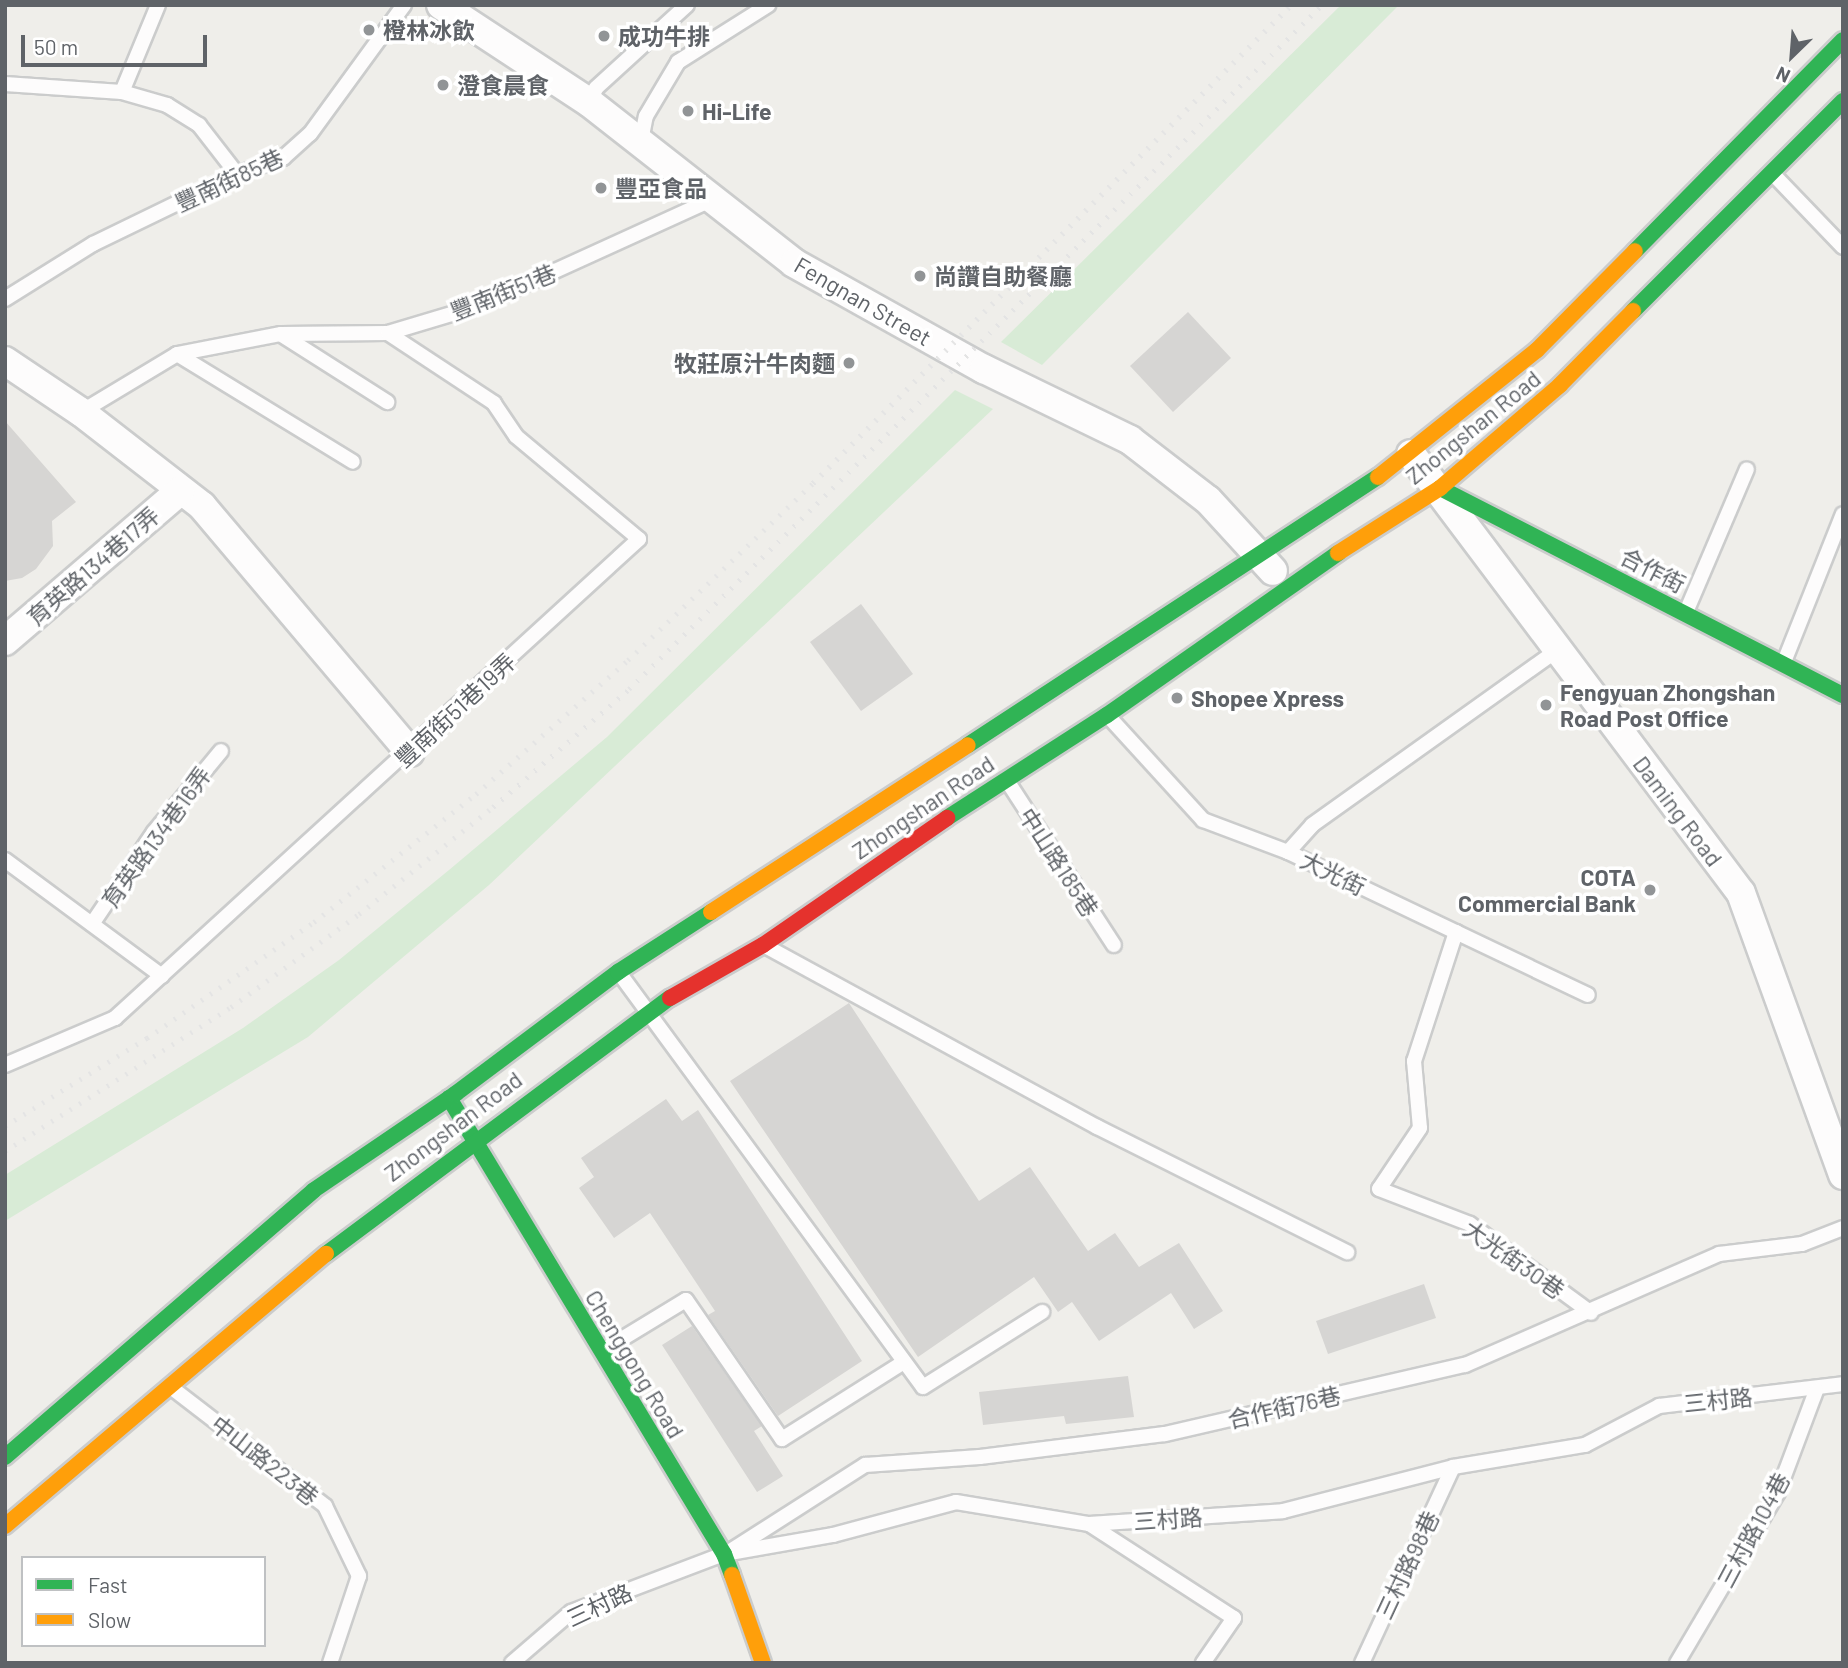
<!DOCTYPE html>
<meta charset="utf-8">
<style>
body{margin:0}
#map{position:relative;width:1848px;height:1668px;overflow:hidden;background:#efeeea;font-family:Barlow,"Noto Sans TC",sans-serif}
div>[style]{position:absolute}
.green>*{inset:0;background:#d8ebd6}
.building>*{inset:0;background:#d6d5d3}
.roads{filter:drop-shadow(2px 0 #cbcccc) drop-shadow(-2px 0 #cbcccc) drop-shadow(0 2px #cbcccc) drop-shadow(0 -2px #cbcccc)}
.lane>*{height:14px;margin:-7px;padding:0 7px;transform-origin:7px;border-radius:7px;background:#fdfcfc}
.street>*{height:28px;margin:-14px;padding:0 14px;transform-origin:14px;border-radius:14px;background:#fdfcfc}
.fast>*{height:16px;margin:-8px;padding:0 8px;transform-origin:8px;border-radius:8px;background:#30b455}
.slow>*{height:16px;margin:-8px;padding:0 8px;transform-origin:8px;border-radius:8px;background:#ff9f0a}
.jam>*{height:16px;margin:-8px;padding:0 8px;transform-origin:8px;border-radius:8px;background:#e5322d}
.rail>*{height:5px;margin-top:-2.5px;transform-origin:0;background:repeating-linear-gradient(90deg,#e4e4e4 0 2px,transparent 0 11px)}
.dots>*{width:19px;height:19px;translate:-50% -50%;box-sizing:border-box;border:4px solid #fff;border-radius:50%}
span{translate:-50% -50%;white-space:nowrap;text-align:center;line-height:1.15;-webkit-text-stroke:7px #fff;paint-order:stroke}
.poi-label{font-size:23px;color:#5f6368;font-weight:700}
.left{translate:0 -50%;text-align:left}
.right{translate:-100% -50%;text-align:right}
.street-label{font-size:23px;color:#5f6368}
.frame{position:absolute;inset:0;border:7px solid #5f6368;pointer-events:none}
.legend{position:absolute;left:21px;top:1556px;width:245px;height:91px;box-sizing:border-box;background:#fff;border:2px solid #bfc1c3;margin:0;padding:9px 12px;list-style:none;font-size:21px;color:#5f6368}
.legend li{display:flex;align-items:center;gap:14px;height:35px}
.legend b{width:35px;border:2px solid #bfc1c3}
.north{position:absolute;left:1757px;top:21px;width:70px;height:70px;-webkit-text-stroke:5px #fff;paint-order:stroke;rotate:205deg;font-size:19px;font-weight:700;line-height:28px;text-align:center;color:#5f6368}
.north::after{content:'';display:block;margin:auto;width:24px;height:32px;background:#5f6368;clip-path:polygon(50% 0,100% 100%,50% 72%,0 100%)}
.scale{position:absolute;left:21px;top:35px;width:186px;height:32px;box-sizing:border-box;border:4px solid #5f6368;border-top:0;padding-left:9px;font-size:21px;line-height:24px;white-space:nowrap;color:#5f6368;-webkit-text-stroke:5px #fff;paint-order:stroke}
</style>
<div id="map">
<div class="green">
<div style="clip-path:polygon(1341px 5px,1399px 5px,1042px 365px,1001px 342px)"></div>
<div style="clip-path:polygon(955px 390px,993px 409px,489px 885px,308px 1037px,5px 1221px,5px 1175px,243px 1028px,339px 960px,449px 870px,607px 737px)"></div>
</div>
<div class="building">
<div style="clip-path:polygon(1188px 312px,1231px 358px,1173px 412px,1130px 366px)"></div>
<div style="clip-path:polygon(5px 421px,76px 502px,52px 521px,53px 546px,36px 569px,22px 578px,5px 581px)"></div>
<div style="clip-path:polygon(861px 604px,913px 674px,861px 711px,810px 642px)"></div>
<div style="clip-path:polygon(849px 1003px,979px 1201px,1030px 1167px,1088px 1251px,1115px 1233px,1139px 1267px,1179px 1243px,1223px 1311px,1194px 1329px,1171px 1293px,1099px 1341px,1072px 1302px,1058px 1312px,1034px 1277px,918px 1357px,730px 1081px)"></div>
<div style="clip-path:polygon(666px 1099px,682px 1121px,698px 1110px,862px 1361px,778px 1416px,708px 1315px,715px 1311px,650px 1213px,614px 1238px,579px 1188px,594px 1177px,581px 1158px)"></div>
<div style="clip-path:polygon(1424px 1284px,1436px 1318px,1328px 1354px,1316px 1321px)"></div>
<div style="clip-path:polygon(692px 1326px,762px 1426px,754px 1431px,783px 1476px,757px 1492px,662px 1345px)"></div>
<div style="clip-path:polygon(1128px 1376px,1134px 1417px,1066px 1424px,1064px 1416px,983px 1425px,979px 1392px)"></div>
</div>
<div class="roads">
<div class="lane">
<div style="left:5px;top:84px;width:117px;rotate:3.9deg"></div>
<div style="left:122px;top:92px;width:94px;rotate:-67.5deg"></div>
<div style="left:122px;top:92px;width:47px;rotate:16.1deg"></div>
<div style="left:167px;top:105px;width:38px;rotate:32deg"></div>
<div style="left:199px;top:125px;width:62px;rotate:52.2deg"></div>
<div style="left:590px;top:103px;width:16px;rotate:-68deg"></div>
<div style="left:596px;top:88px;width:123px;rotate:-42.4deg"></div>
<div style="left:641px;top:141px;width:25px;rotate:-79deg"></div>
<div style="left:646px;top:116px;width:63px;rotate:-59.3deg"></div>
<div style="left:678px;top:62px;width:107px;rotate:-32.3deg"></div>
<div style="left:1773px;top:174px;width:101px;rotate:46.2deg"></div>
<div style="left:5px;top:299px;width:104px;rotate:-32deg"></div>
<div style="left:93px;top:244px;width:160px;rotate:-25.9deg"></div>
<div style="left:237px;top:174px;width:49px;rotate:-19.2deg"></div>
<div style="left:283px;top:158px;width:36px;rotate:-42deg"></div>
<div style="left:310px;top:134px;width:160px;rotate:-53.9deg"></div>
<div style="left:282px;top:335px;width:125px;rotate:32.5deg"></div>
<div style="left:177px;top:354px;width:206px;rotate:31.5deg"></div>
<div style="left:81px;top:412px;width:112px;rotate:-31.1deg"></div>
<div style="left:177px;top:354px;width:106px;rotate:-10.9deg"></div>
<div style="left:281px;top:334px;width:107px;rotate:-0.5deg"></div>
<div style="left:388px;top:333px;width:94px;rotate:-16.7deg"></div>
<div style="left:478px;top:306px;width:258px;rotate:-24.5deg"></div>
<div style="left:1686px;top:612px;width:155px;rotate:-66.9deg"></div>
<div style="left:1784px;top:662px;width:159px;rotate:-68.3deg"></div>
<div style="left:1108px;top:716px;width:141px;rotate:47.6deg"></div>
<div style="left:1203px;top:820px;width:91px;rotate:20.6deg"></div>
<div style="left:1288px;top:852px;width:332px;rotate:25.5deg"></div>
<div style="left:1006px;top:779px;width:198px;rotate:57deg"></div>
<div style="left:1288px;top:852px;width:36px;rotate:-48deg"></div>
<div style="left:1312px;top:825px;width:301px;rotate:-35.5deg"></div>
<div style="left:5px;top:860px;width:195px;rotate:36.5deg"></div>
<div style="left:92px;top:924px;width:111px;rotate:-56deg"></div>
<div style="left:154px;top:832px;width:105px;rotate:-50.4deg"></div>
<div style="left:1456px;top:932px;width:136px;rotate:108deg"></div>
<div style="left:1414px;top:1061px;width:67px;rotate:84.9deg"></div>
<div style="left:1420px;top:1128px;width:73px;rotate:123.9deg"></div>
<div style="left:1379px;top:1189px;width:97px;rotate:21deg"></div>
<div style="left:1470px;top:1224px;width:150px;rotate:36.3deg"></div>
<div style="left:767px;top:947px;width:376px;rotate:28.6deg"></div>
<div style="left:1097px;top:1127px;width:280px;rotate:26.6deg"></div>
<div style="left:620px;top:974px;width:512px;rotate:53.73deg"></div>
<div style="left:923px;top:1387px;width:141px;rotate:-32.2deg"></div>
<div style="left:5px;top:1065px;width:120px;rotate:-23.1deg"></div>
<div style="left:115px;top:1018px;width:710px;rotate:-42.43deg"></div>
<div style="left:639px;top:539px;width:160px;rotate:-140.1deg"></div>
<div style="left:516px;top:436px;width:40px;rotate:-124deg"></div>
<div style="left:494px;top:403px;width:127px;rotate:-146.6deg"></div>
<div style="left:602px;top:1351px;width:98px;rotate:-31.3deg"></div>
<div style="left:686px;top:1300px;width:169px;rotate:55.4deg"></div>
<div style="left:782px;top:1439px;width:144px;rotate:-32.3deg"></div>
<div style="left:172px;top:1388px;width:193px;rotate:37.6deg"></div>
<div style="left:325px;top:1506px;width:78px;rotate:64.1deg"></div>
<div style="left:359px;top:1576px;width:92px;rotate:108.4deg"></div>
<div style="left:1089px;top:1524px;width:173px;rotate:33deg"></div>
<div style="left:1234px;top:1618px;width:55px;rotate:124.6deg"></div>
<div style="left:732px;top:1550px;width:158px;rotate:-32.6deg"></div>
<div style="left:865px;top:1465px;width:115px;rotate:-4deg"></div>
<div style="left:980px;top:1457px;width:186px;rotate:-7.1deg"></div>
<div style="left:1165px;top:1434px;width:308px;rotate:-13deg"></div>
<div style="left:1465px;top:1365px;width:277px;rotate:-23.6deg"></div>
<div style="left:1719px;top:1254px;width:84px;rotate:-6.9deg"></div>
<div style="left:1802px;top:1244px;width:44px;rotate:-21.3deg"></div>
<div style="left:512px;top:1663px;width:78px;rotate:-40.8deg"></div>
<div style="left:571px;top:1612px;width:164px;rotate:-20.8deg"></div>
<div style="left:724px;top:1554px;width:111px;rotate:-9.9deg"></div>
<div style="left:833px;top:1535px;width:127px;rotate:-15deg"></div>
<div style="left:956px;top:1502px;width:135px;rotate:9.4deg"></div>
<div style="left:1089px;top:1524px;width:194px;rotate:-3.8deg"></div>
<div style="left:1283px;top:1511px;width:176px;rotate:-14.5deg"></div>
<div style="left:1453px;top:1467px;width:134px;rotate:-9.5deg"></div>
<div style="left:1585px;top:1445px;width:84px;rotate:-27.8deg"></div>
<div style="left:1659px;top:1406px;width:185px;rotate:-6.8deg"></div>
<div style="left:1362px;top:1663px;width:216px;rotate:-65.1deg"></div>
<div style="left:1677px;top:1663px;width:199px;rotate:-59.4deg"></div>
<div style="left:1778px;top:1492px;width:108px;rotate:-69.4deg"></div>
</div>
<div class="street">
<div style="left:441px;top:5px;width:178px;rotate:33.3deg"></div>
<div style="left:590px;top:103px;width:259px;rotate:38.1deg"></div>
<div style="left:794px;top:263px;width:218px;rotate:29.2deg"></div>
<div style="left:984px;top:369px;width:162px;rotate:25.9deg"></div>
<div style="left:1130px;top:440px;width:98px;rotate:37.6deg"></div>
<div style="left:1208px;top:500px;width:96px;rotate:47.5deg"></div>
<div style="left:5px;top:361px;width:92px;rotate:33.9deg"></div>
<div style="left:81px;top:412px;width:153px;rotate:37.8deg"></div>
<div style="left:202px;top:506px;width:322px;rotate:49.8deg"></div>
<div style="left:1411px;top:454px;width:549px;rotate:53.07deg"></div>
<div style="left:1741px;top:893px;width:300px;rotate:70.1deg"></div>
<div style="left:5px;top:641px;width:230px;rotate:-40.6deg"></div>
</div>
<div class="fast">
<div style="left:1635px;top:251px;width:296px;rotate:-45.4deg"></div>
<div style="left:1633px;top:311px;width:297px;rotate:-45deg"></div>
<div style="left:1440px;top:488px;width:453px;rotate:27.2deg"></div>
<div style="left:968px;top:745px;width:490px;rotate:-33.2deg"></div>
<div style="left:947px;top:818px;width:190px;rotate:-32.8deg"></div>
<div style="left:1107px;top:715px;width:282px;rotate:-35deg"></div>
<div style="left:449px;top:1098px;width:533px;rotate:58.91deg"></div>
<div style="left:724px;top:1554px;width:22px;rotate:69deg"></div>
<div style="left:326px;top:1254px;width:429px;rotate:-36.7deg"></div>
<div style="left:5px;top:1457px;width:408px;rotate:-40.8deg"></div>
<div style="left:314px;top:1190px;width:171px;rotate:-34.2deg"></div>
<div style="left:455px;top:1094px;width:204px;rotate:-36.8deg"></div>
<div style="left:618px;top:972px;width:111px;rotate:-32.8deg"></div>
</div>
<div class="slow">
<div style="left:1378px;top:477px;width:203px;rotate:-38.6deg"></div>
<div style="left:1537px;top:350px;width:139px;rotate:-45.3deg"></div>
<div style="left:1338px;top:553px;width:121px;rotate:-32.5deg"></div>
<div style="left:1440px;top:488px;width:158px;rotate:-40.6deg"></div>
<div style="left:1560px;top:385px;width:104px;rotate:-45.4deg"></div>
<div style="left:711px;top:912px;width:306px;rotate:-33deg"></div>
<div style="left:5px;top:1526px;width:421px;rotate:-40.3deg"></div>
<div style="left:732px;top:1575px;width:93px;rotate:70.6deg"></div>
</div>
<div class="jam">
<div style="left:670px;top:998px;width:107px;rotate:-29.7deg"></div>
<div style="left:763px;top:945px;width:224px;rotate:-34.6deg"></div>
</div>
</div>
<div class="rail">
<div style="left:5px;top:1126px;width:167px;rotate:-31.8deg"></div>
<div style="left:147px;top:1038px;width:203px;rotate:-34.8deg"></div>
<div style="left:314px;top:922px;width:206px;rotate:-38.3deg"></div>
<div style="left:476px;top:794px;width:203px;rotate:-41.4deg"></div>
<div style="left:628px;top:660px;width:256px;rotate:-43.7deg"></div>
<div style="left:813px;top:483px;width:676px;rotate:-45deg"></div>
<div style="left:5px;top:1151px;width:268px;rotate:-32.5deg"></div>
<div style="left:231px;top:1007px;width:158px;rotate:-36deg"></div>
<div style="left:359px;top:914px;width:171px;rotate:-38.6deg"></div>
<div style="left:493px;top:807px;width:180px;rotate:-40.9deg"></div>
<div style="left:629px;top:689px;width:974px;rotate:-44.63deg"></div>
</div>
<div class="dots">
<div style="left:369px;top:30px;background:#919496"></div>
<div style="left:604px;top:36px;background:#919496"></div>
<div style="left:443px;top:85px;background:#919496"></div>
<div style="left:688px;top:111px;background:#919496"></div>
<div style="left:601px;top:188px;background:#919496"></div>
<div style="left:920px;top:276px;background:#919496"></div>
<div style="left:849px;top:363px;background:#919496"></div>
<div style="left:1177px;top:698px;background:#919496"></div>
<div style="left:1546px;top:705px;background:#919496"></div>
<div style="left:1650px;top:890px;background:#919496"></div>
</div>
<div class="poi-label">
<span class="left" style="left:383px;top:30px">橙林冰飲</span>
<span class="left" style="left:618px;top:36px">成功牛排</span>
<span class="left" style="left:457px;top:85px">澄食晨食</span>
<span class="left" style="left:702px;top:111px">Hi-Life</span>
<span class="left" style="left:615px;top:188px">豐亞食品</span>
<span class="left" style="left:934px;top:276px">尚讚自助餐廳</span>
<span class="right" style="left:835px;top:363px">牧莊原汁牛肉麵</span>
<span class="left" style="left:1560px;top:705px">Fengyuan Zhongshan<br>Road Post Office</span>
<span class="left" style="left:1191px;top:698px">Shopee Xpress</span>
<span class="right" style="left:1636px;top:890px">COTA<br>Commercial Bank</span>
</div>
<div class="street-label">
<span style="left:229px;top:180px;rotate:-25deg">豐南街85巷</span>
<span style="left:503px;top:292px;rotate:-22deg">豐南街51巷</span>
<span style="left:863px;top:301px;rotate:30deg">Fengnan Street</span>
<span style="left:1473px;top:427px;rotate:-39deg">Zhongshan Road</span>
<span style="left:93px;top:566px;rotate:-41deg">育英路134巷17弄</span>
<span style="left:1653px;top:570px;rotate:27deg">合作街</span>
<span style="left:455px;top:710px;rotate:-43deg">豐南街51巷19弄</span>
<span style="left:923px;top:807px;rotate:-34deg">Zhongshan Road</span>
<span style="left:1678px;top:811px;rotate:53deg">Daming Road</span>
<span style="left:156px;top:837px;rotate:-54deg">育英路134巷16弄</span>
<span style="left:1059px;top:862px;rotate:57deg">中山路185巷</span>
<span style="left:1333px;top:873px;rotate:26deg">大光街</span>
<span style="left:453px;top:1126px;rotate:-37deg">Zhongshan Road</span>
<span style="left:1514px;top:1259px;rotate:35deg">大光街30巷</span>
<span style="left:635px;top:1364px;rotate:59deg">Chenggong Road</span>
<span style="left:1718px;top:1400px;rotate:-6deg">三村路</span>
<span style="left:1284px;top:1407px;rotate:-13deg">合作街76巷</span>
<span style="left:265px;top:1460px;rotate:38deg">中山路223巷</span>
<span style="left:1168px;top:1519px;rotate:-4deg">三村路</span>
<span style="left:1753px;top:1530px;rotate:-62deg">三村路104巷</span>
<span style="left:1407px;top:1565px;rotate:-65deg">三村路98巷</span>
<span style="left:599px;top:1605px;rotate:-25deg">三村路</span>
</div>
<div class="frame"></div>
<ul class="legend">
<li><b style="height:9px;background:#30b455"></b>Fast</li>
<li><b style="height:9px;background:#ff9f0a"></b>Slow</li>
</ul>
<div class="north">N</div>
<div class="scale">50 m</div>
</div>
